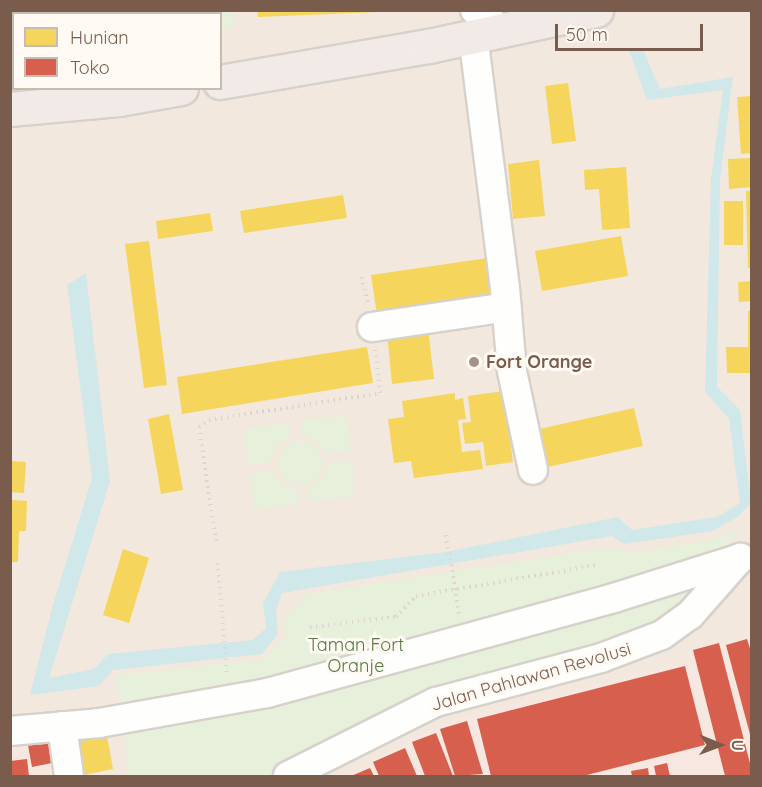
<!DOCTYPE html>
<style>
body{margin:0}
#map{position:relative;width:762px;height:787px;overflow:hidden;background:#f9f5f0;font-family:Quicksand,sans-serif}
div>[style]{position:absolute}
.residential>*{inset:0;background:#f2e8de}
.commercial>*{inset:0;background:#f6e8e1}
.green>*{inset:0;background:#e7f0db}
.round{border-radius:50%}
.water>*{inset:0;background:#d0e8ea}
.homes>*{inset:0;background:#f6d55c}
.shops>*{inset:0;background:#d6604d}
.path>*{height:4px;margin-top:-2px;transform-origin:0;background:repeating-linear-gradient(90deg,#dcd5d0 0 1.5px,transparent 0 6px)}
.roads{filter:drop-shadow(2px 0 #d7d1cb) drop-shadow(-2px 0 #d7d1cb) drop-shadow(0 2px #d7d1cb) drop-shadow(0 -2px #d7d1cb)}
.minor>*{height:28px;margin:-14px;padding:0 14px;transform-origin:14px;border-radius:14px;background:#fefefd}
.highway>*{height:33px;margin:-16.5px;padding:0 16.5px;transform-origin:16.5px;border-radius:16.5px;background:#f2eae7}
.dots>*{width:16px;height:16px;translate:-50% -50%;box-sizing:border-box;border:3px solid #fffaf3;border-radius:50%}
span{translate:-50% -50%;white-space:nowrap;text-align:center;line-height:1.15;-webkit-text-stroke:6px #fffaf3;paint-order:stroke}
.poi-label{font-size:18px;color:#7a5c4d;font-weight:700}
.left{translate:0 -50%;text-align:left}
.park-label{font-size:18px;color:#537a41}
.street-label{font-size:18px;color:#7a5c4d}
.frame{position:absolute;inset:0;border:12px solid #7a5c4d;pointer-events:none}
.legend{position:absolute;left:12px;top:12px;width:210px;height:78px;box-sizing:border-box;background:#fffaf3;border:2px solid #cabbb1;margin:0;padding:8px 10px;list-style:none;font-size:18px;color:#7a5c4d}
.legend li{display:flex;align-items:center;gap:12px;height:30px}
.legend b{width:30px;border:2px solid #cabbb1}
.north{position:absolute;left:690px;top:715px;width:60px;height:60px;-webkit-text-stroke:4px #fffaf3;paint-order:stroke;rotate:91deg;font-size:16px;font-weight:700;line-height:24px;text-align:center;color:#7a5c4d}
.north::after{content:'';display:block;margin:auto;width:21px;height:27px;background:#7a5c4d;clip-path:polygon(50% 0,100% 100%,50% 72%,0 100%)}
.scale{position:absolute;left:555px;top:24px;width:148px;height:27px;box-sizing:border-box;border:3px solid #7a5c4d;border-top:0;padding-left:8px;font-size:18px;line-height:21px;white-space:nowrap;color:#7a5c4d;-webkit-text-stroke:4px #fffaf3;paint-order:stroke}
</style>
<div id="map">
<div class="residential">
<div style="clip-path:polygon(evenodd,11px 11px,751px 11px,751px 776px,11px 776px,11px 11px,14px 14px,220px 14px,220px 88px,14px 88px,14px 14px)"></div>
</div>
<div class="commercial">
<div style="clip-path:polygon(751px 636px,751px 776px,347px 776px,450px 720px,687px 662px,686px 654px)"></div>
<div style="clip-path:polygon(54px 737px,60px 776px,11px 776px,10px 741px)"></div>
</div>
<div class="green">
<div style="clip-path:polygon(136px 11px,234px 11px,234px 29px,221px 30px,220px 14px,136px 14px)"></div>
<div style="clip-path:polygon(347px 416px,351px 451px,327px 454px,315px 439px,302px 435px,300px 421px)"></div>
<div style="clip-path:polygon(289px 423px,290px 437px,281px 441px,275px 448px,272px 462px,248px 465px,243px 429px)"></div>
<div class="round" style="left:278px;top:441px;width:44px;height:44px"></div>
<div style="clip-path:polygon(352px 461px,355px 497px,310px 502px,308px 489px,324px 477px,328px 463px)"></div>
<div style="clip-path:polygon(273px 471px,284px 486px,298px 490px,300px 504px,254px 510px,249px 474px)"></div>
<div style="clip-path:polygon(739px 528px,676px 616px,602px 649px,434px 694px,265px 776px,129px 776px,116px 675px,261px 660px,287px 636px,284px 619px,307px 594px,608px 548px,630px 553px,713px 540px)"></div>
</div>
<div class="water">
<div style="clip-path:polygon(642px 48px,660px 89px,733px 77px,720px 179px,717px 387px,740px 410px,751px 503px,740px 515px,713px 531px,624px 544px,612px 536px,282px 593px,276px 611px,278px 634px,262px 654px,113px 670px,99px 686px,30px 695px,52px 608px,92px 478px,67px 285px,86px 273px,110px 481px,49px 678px,94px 669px,108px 654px,253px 640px,266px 628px,263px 603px,280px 572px,446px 552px,618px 517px,632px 530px,717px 517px,740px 503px,729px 419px,705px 392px,711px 179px,723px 90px,647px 100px,629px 50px)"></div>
</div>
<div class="homes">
<div style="clip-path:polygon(257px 10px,377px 10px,377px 12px,258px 17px)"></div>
<div style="clip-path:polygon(10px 15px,14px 15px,14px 53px,10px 53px)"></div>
<div style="clip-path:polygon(568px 83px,576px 141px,552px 144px,545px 86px)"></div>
<div style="clip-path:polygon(752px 96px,752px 153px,741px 154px,737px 97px)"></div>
<div style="clip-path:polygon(752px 158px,752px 187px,729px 189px,728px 159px)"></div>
<div style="clip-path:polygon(539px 160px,545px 216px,513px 219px,508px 164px)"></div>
<div style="clip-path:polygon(626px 167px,630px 228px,602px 230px,599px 189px,585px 190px,584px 170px)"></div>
<div style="clip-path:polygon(746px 191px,752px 191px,752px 268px,748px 268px)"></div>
<div style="clip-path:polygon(343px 195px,347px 218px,244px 233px,240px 211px)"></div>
<div style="clip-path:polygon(724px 201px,743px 201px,743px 245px,724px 245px)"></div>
<div style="clip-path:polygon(210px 213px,213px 231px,158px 239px,156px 221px)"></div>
<div style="clip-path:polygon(621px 236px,628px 276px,542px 291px,535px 251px)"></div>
<div style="clip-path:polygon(149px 241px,167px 385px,144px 388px,125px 244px)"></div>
<div style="clip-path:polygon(488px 258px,494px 298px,377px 315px,371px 275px)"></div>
<div style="clip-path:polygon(752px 281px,752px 301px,739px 302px,738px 282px)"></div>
<div style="clip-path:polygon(748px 311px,752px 311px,752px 373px,727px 373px,726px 347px,748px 347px)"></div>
<div style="clip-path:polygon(428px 328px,434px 379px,392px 384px,387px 333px)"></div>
<div style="clip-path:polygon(367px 347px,373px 383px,182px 414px,177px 377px)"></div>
<div style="clip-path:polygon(504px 391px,513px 462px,486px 466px,483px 442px,465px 444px,462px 423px,471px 422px,468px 396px)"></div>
<div style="clip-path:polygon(455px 393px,455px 400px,463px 398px,466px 419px,458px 420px,462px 452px,480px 450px,483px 469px,414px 478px,411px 461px,394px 463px,388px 419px,404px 417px,402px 401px)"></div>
<div style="clip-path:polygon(634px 408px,643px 446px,543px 468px,535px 430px)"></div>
<div style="clip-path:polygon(169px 414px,183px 490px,161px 494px,148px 419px)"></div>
<div style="clip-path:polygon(10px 461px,26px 462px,24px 493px,10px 492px)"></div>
<div style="clip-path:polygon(10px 500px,27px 501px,26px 531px,19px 531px,18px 562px,10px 562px)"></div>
<div style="clip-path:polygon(123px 549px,149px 558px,129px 623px,103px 615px)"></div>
<div style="clip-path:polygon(107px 736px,113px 769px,79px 776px,73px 742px)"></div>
</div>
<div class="shops">
<div style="clip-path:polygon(747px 639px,752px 655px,751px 738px,726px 645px)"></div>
<div style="clip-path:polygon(719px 643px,752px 771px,752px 776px,725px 776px,693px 650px)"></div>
<div style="clip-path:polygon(685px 666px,705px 745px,583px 776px,491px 776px,477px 719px)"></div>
<div style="clip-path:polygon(467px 721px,483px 774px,455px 776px,440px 729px)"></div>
<div style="clip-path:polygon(436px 733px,453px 776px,425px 776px,412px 742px)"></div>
<div style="clip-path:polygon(47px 737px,52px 763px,32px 767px,27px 740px)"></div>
<div style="clip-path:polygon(405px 748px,417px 776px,379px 776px,373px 762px)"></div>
<div style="clip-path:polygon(27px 759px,29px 776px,10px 776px,10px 761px)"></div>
<div style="clip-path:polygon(667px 763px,670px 776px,656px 776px,654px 766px)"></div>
<div style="clip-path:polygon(370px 768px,374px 776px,351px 776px)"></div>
<div style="clip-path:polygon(648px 768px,649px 776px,632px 776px,631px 771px)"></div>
</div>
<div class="path">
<div style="left:362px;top:277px;width:30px;rotate:78deg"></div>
<div style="left:446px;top:535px;width:83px;rotate:80.3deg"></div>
<div style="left:216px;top:541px;width:115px;rotate:-98.5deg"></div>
<div style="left:199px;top:427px;width:12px;rotate:-35deg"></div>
<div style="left:209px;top:420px;width:173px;rotate:-9deg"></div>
<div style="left:380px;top:393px;width:44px;rotate:-96.5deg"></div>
<div style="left:218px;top:563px;width:114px;rotate:85.5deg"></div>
<div style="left:310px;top:627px;width:87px;rotate:-6.6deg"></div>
<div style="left:396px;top:617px;width:29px;rotate:-46deg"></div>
<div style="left:416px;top:596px;width:184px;rotate:-9.7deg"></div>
</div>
<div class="roads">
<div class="minor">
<div style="left:475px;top:10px;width:34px;rotate:37deg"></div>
<div style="left:120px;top:14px;width:4px;rotate:-90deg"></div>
<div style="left:473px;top:35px;width:255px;rotate:82.8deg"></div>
<div style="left:505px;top:288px;width:83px;rotate:85.2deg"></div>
<div style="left:512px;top:371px;width:101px;rotate:78deg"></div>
<div style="left:372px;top:327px;width:136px;rotate:-8.4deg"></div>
<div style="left:62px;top:726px;width:50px;rotate:82deg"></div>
<div style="left:10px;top:731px;width:89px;rotate:-5.1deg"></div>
<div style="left:99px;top:723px;width:171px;rotate:-10.1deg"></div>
<div style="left:267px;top:693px;width:360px;rotate:-15.3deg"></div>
<div style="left:614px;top:598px;width:133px;rotate:-17.5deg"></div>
<div style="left:288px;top:776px;width:165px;rotate:-26.6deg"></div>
<div style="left:436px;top:702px;width:171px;rotate:-14.9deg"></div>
<div style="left:601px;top:658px;width:65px;rotate:-20.7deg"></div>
<div style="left:662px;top:635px;width:34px;rotate:-36deg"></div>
<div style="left:690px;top:615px;width:76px;rotate:-48.7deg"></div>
</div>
<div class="highway">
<div style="left:220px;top:82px;width:212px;rotate:-9.8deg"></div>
<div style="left:429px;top:46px;width:171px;rotate:-12.2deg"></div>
<div style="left:10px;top:109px;width:109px;rotate:-5.2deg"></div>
<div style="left:119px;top:99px;width:63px;rotate:-10.1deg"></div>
</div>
</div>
<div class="dots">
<div style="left:474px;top:362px;background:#a69286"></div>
</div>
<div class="poi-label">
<span class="left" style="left:486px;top:362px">Fort Orange</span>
</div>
<div class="park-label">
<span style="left:356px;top:656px">Taman Fort<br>Oranje</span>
</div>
<div class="street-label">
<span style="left:531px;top:677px;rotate:-16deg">Jalan Pahlawan Revolusi</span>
</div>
<div class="frame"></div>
<ul class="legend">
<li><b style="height:16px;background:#f6d55c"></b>Hunian</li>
<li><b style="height:16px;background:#d6604d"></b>Toko</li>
</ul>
<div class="north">U</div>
<div class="scale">50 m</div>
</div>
